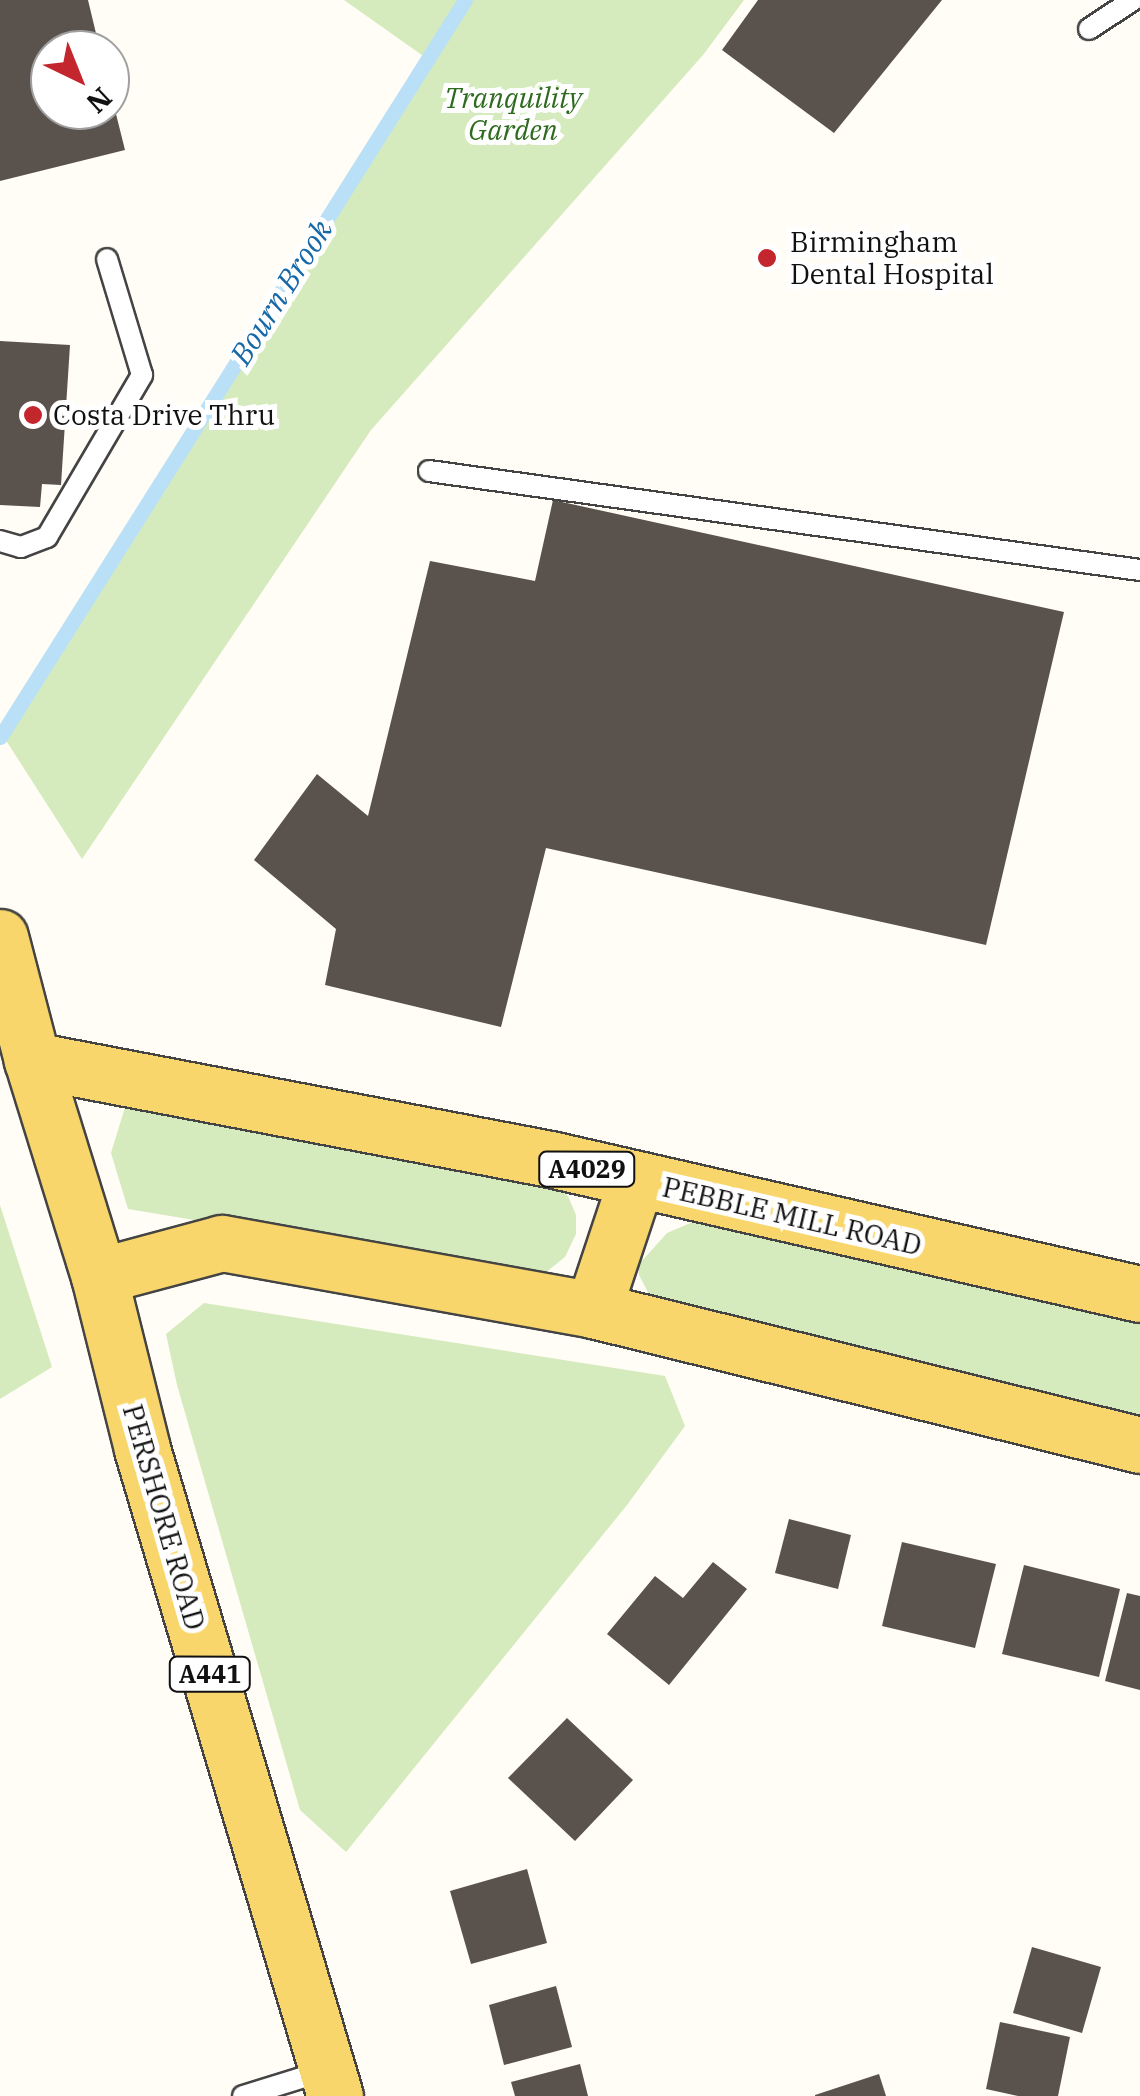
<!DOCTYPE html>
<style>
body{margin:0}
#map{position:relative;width:1140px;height:2096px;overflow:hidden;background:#fffdf5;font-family:"IBM Plex Serif",serif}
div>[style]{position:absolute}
.green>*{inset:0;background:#d5ebbd}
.stream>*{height:15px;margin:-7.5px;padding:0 7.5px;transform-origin:7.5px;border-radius:7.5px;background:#b9e0f7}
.building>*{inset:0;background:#5a524d}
.roads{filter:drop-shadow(2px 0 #444) drop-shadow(-2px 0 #444) drop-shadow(0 2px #444) drop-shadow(0 -2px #444)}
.lane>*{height:20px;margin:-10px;padding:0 10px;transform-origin:10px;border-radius:10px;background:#fff}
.primary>*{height:55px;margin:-27.5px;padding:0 27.5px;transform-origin:27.5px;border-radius:27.5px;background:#f9d66b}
.dots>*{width:28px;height:28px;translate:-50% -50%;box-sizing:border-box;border:5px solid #fff;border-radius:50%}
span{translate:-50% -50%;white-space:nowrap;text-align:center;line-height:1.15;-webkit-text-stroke:10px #fff;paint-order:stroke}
.shield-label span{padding:2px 8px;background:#fff;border:2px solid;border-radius:8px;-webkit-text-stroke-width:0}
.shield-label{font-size:25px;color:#111;font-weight:700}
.park-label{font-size:28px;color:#2f6b1f;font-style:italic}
.poi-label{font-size:28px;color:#111}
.left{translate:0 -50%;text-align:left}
.street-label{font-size:28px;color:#111}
.water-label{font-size:30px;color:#1768a6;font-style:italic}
.north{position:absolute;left:30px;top:30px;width:100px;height:100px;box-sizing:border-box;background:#fff;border:2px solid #a0a0a0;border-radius:50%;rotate:137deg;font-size:28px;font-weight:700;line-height:40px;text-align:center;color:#111}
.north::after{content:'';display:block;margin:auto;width:35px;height:45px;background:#c4262e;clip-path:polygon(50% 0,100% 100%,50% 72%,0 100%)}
</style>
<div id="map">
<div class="green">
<div style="clip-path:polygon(344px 0,744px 0,703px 55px,371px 430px,82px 859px,0 731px,426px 58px)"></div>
<div style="clip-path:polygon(126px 1104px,538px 1176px,568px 1196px,576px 1215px,576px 1234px,565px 1257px,540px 1277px,128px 1209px,111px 1153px)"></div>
<div style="clip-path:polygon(0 1205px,52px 1367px,0 1399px)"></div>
<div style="clip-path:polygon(702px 1218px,1140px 1317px,1140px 1416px,652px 1300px,639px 1275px,639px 1264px,667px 1233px)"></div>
<div style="clip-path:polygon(204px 1303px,665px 1376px,685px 1426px,627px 1505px,346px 1852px,300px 1810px,177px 1385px,166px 1334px)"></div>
</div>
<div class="stream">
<div style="left:0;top:737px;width:871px;rotate:-57.75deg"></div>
</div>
<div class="building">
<div style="clip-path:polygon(0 0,88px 0,100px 50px,50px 50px,50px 110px,110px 110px,111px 94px,125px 150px,0 181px)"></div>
<div style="clip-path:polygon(758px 0,942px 0,834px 133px,722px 50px)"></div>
<div style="clip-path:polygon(0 341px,70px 345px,61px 485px,42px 484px,40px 507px,0 505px)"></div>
<div style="clip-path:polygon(553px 500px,1064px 612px,986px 945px,546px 848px,501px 1027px,325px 985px,336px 929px,254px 860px,317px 774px,368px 816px,430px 561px,535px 581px)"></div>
<div style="clip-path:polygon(789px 1519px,851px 1535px,838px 1589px,775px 1573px)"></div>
<div style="clip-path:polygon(902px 1542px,996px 1564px,975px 1648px,882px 1626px)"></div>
<div style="clip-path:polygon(713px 1562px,747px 1589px,669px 1685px,607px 1634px,655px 1576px,683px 1598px)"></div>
<div style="clip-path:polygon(1024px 1565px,1120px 1589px,1099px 1677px,1002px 1654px)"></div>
<div style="clip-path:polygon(1127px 1593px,1140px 1596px,1140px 1690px,1105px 1681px)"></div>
<div style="clip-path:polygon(567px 1718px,633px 1780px,575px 1841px,508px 1778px)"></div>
<div style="clip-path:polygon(527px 1869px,547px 1943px,471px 1964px,450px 1891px)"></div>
<div style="clip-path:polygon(1032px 1947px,1101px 1967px,1082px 2033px,1013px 2013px)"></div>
<div style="clip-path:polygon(556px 1986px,572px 2047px,504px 2065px,489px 2005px)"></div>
<div style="clip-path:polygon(1000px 2022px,1070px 2037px,1058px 2096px,1018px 2096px,986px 2089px)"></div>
<div style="clip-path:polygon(580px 2064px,588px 2096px,515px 2096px,511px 2082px)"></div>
<div style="clip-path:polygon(879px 2074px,886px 2096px,815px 2096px,815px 2095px)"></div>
</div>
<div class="roads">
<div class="lane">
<div style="left:1089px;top:29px;width:53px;rotate:-33.4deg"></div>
<div style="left:429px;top:471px;width:718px;rotate:7.93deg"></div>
<div style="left:0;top:541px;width:22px;rotate:16deg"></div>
<div style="left:21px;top:547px;width:28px;rotate:-21deg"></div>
<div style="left:47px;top:537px;width:188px;rotate:-59.6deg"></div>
<div style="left:142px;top:375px;width:121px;rotate:-106.8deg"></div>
<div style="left:243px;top:2096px;width:88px;rotate:-17.2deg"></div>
</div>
<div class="primary">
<div style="left:0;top:937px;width:127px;rotate:75.4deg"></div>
<div style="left:32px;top:1060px;width:226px;rotate:72.8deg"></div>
<div style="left:99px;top:1276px;width:178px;rotate:76deg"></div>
<div style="left:142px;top:1449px;width:675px;rotate:73.39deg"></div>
<div style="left:32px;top:1060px;width:527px;rotate:10.82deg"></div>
<div style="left:550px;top:1159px;width:605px;rotate:12.89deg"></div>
<div style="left:99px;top:1276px;width:127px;rotate:-15deg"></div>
<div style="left:222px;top:1243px;width:377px;rotate:10.2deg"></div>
<div style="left:593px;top:1310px;width:563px;rotate:13.86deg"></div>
<div style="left:593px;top:1310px;width:136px;rotate:-71.6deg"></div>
</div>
</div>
<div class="dots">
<div style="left:767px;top:258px;background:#c4262e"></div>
<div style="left:33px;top:415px;background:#c4262e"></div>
</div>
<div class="shield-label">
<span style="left:587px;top:1169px">A4029</span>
<span style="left:210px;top:1674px">A441</span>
</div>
<div class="park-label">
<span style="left:513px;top:114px">Tranquility<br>Garden</span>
</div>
<div class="poi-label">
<span class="left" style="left:790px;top:258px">Birmingham<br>Dental Hospital</span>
<span class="left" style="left:53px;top:415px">Costa Drive Thru</span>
</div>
<div class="street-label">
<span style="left:792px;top:1216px;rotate:13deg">PEBBLE MILL ROAD</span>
<span style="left:164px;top:1517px;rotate:74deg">PERSHORE ROAD</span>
</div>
<div class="water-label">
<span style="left:281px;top:292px;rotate:-58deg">Bourn Brook</span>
</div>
<div class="north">N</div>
</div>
